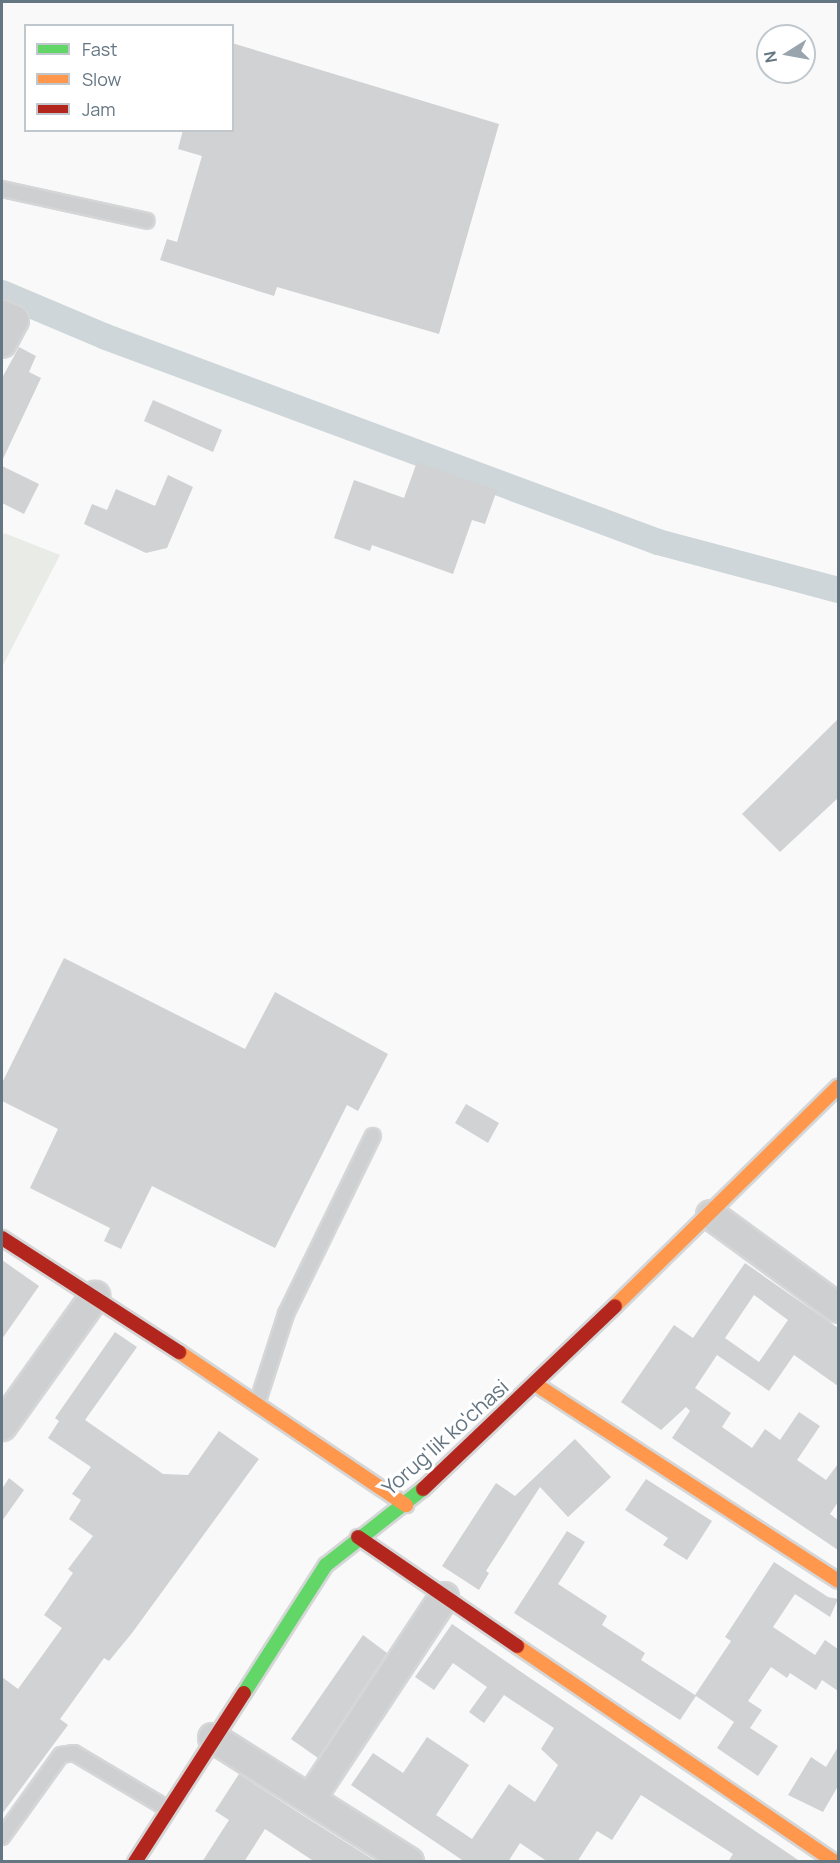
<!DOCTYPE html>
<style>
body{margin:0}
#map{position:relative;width:840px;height:1863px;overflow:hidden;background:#f9f9f9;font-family:Manrope,sans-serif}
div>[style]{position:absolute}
.green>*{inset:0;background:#e8ebe6}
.canal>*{height:26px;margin:-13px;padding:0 13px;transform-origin:13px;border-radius:13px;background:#ced6d9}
.building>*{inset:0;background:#d0d2d3}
.roads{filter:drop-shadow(2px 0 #d5d6d7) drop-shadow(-2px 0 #d5d6d7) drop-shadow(0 2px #d5d6d7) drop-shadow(0 -2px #d5d6d7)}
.lane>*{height:14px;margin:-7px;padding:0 7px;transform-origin:7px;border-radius:7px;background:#cecfd0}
.street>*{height:28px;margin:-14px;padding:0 14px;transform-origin:14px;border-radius:14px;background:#cecfd0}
.fast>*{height:14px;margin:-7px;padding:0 7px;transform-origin:7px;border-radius:7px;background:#63d668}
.slow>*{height:14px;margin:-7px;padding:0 7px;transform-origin:7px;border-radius:7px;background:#ff974d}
.jam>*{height:14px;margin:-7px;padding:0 7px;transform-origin:7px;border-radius:7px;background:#b3261e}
span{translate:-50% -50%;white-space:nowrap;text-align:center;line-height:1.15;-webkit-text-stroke:6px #fff;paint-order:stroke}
.street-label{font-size:21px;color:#657683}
.frame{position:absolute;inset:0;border:3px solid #657683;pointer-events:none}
.legend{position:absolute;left:24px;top:24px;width:210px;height:108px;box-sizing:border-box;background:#fff;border:2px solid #c1c8cd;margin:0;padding:8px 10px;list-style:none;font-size:18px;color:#657683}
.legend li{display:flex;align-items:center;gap:12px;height:30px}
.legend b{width:30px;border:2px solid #c1c8cd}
.north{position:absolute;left:756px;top:24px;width:60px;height:60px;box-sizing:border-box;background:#fff;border:2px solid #c1c8cd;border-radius:50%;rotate:259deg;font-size:16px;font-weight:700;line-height:24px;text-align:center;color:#657683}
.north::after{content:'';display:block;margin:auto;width:21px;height:27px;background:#99a4ac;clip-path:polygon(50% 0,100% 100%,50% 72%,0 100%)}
</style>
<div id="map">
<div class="green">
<div style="clip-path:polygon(4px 533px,60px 555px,2px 667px,2px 538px)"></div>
</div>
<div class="canal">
<div style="left:2px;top:293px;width:113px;rotate:22.9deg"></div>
<div style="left:106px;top:337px;width:589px;rotate:20.37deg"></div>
<div style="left:658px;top:542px;width:186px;rotate:14.9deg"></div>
</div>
<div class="building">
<div style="clip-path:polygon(232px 43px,499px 124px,439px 334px,277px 287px,274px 296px,160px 260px,167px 239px,177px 242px,202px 156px,178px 149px,183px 130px,232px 130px)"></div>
<div style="clip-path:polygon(19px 347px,36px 356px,29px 372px,41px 378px,2px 461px,2px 378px)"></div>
<div style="clip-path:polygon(153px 400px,222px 430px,213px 452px,144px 421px)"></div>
<div style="clip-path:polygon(417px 462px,497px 490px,485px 524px,472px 520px,453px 574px,372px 545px,370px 551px,334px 538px,354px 480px,404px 498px)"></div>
<div style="clip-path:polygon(2px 466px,39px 484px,24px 514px,2px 503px)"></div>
<div style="clip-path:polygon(168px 475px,193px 487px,167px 548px,146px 553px,84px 524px,92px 504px,107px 510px,116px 489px,155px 506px)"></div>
<div style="clip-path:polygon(838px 719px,838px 798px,780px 852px,742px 814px)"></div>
<div style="clip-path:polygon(64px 958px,245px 1049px,275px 992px,388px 1054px,358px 1111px,347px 1105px,275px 1248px,152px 1186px,121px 1249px,104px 1241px,110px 1228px,30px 1188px,58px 1129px,2px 1101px,2px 1083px)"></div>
<div style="clip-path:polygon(466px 1104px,499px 1123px,488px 1143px,455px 1123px)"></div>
<div style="clip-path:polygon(2px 1260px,39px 1286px,2px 1339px)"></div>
<div style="clip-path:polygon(evenodd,745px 1263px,838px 1328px,838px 1386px,794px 1355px,769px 1391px,717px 1355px,695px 1388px,731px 1413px,722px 1427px,752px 1448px,765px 1429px,780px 1440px,799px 1412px,820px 1426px,797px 1460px,826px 1480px,838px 1464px,838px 1502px,830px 1514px,838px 1520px,838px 1550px,672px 1438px,690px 1411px,686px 1407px,661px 1430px,621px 1402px,674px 1325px,693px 1338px,745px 1263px,754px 1295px,788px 1320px,759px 1362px,725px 1338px,754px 1295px)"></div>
<div style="clip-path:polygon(115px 1332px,137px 1347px,85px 1420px,163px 1474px,188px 1475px,219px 1431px,259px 1459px,132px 1633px,109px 1661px,104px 1658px,60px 1719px,68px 1725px,2px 1814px,2px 1677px,18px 1689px,62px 1628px,44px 1615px,73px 1573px,68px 1569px,93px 1536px,69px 1519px,81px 1500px,72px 1494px,91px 1467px,48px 1438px,59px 1421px,55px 1418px)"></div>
<div style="clip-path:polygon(575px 1439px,611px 1477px,568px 1517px,540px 1487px,486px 1571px,489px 1573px,479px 1590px,442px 1566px,496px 1483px,515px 1496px)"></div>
<div style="clip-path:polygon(9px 1478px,24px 1490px,2px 1521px,2px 1489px)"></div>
<div style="clip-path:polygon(646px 1479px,712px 1521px,687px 1560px,663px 1545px,668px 1538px,625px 1510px)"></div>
<div style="clip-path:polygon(567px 1531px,585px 1542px,558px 1584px,607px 1616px,602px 1625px,645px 1653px,641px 1660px,695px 1695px,731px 1641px,725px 1637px,774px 1562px,828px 1597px,838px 1599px,830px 1617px,795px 1594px,773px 1627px,815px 1655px,825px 1640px,838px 1649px,838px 1691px,822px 1680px,816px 1690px,790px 1673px,787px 1678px,771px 1667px,748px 1701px,762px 1710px,750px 1728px,778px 1746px,758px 1776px,717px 1748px,734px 1722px,696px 1696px,680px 1720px,514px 1613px)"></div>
<div style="clip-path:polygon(452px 1624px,527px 1676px,801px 1862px,728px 1862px,733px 1854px,641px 1795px,612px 1840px,597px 1831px,577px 1862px,548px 1862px,520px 1843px,508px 1862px,465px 1862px,351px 1785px,373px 1753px,403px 1773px,427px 1737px,469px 1765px,436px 1815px,472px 1839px,509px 1784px,535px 1802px,558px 1765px,541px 1749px,554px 1728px,504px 1695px,484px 1723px,469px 1712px,487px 1687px,453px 1663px,434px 1690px,415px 1677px)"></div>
<div style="clip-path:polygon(363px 1635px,387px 1653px,318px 1758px,291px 1739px)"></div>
<div style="clip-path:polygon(838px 1747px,838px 1786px,823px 1812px,788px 1795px,811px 1757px,826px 1767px)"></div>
<div style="clip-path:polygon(239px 1774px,304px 1816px,377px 1862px,315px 1862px,265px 1829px,244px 1862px,202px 1862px,229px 1820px,215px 1811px)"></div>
</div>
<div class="roads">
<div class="lane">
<div style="left:2px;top:189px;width:148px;rotate:12.4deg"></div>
<div style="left:257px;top:1404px;width:95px;rotate:-72.1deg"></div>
<div style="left:286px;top:1314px;width:198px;rotate:-64deg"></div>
<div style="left:2px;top:1837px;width:101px;rotate:-54.3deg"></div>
<div style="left:61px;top:1755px;width:13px;rotate:-9deg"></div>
<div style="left:74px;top:1753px;width:109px;rotate:30.8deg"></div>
</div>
<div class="street">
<div style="left:2px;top:315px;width:13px;rotate:23deg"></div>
<div style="left:14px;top:320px;width:26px;rotate:118deg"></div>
<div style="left:711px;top:1215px;width:157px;rotate:36.2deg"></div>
<div style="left:2px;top:1426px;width:160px;rotate:-54.4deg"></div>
<div style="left:213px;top:1738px;width:232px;rotate:32.3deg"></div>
<div style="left:311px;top:1798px;width:241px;rotate:-56.5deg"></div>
</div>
<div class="fast">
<div style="left:244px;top:1693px;width:152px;rotate:-57.4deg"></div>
<div style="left:326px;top:1565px;width:123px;rotate:-38.1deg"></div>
</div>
<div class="slow">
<div style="left:615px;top:1306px;width:313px;rotate:-44.5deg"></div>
<div style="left:179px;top:1352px;width:274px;rotate:34deg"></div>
<div style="left:535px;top:1384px;width:361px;rotate:33deg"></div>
<div style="left:517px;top:1646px;width:384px;rotate:34.2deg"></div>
</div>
<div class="jam">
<div style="left:2px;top:1238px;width:211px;rotate:32.8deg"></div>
<div style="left:423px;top:1489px;width:265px;rotate:-43.6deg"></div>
<div style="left:358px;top:1537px;width:193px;rotate:34.4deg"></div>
<div style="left:135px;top:1862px;width:201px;rotate:-57.2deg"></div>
</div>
</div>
<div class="street-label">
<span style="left:445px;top:1437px;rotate:-42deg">Yorug'lik ko'chasi</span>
</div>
<div class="frame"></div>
<ul class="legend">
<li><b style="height:8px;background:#63d668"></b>Fast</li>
<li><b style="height:8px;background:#ff974d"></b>Slow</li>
<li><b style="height:8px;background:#b3261e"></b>Jam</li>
</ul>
<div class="north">N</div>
</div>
